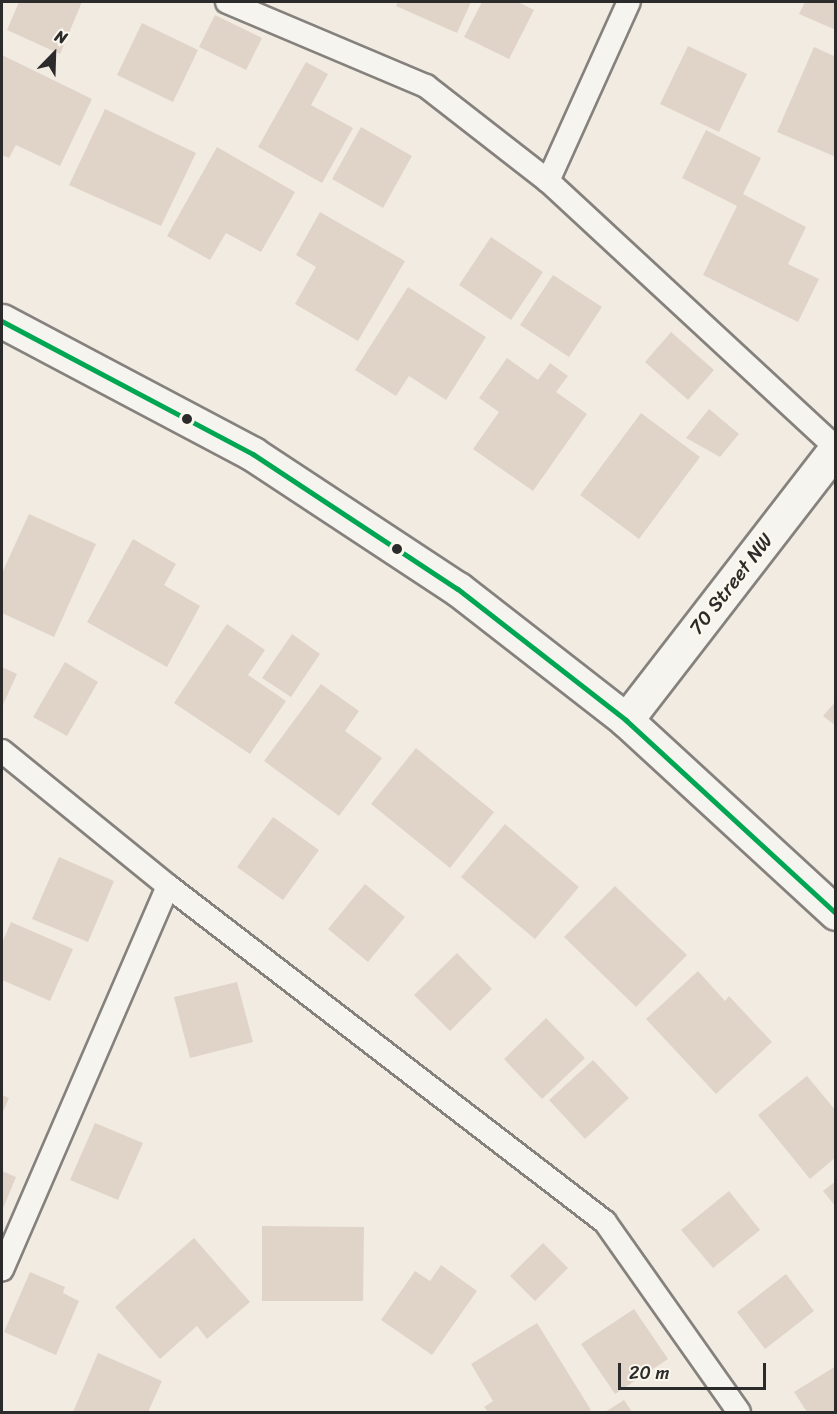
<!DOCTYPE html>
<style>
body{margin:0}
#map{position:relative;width:837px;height:1414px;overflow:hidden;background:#f2ebe2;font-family:Sriracha,sans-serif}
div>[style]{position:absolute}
.building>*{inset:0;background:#e0d4c9}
.roads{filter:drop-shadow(2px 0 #85817d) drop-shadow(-2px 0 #85817d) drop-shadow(0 2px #85817d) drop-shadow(0 -2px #85817d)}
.service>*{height:22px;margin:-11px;padding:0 11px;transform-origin:11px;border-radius:11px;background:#f5f4ef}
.minor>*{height:33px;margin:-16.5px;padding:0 16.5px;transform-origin:16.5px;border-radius:16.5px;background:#f5f4ef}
.tertiary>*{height:33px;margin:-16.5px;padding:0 16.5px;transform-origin:16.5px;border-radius:16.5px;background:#f5f4ef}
.bus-1>*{height:4.5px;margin:-2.25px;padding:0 2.25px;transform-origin:2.25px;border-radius:2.25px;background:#00a651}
.dots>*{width:16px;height:16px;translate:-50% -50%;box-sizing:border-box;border:3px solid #fbf7ec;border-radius:50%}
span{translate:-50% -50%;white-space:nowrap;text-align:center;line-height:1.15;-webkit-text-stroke:4.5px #fbf7ec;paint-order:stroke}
.street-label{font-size:20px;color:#2b2b2b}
.frame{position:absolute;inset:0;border:3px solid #2b2b2b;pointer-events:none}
.north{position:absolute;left:24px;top:24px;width:60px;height:60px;-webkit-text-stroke:4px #fbf7ec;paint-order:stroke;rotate:23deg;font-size:16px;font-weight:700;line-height:24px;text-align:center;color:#2b2b2b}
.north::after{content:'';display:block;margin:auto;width:21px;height:27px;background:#2b2b2b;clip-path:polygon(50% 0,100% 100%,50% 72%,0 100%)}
.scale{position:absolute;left:618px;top:1363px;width:148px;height:27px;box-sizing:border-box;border:3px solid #2b2b2b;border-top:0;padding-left:8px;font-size:18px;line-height:21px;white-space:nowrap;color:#2b2b2b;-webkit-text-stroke:4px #fbf7ec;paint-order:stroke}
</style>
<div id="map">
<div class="building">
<div style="clip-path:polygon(19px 2px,82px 2px,60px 54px,7px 30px)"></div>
<div style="clip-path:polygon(398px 2px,471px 2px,457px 33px,396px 6px)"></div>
<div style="clip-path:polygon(482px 2px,518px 2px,534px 10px,509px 59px,464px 37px)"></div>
<div style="clip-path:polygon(805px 2px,836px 2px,836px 30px,799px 14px)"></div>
<div style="clip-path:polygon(215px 15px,262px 38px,246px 70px,199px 47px)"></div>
<div style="clip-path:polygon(142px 23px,198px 50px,173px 102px,117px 75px)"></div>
<div style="clip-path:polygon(688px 46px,747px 74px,719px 132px,660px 104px)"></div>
<div style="clip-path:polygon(814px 47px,836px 57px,836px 157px,777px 132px)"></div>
<div style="clip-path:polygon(2px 55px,92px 99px,60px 166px,16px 145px,9px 158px,2px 155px)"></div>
<div style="clip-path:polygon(306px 62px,328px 74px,311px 105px,353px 128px,322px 183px,258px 147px)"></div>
<div style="clip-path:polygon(105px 109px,196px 153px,161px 226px,69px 185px)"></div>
<div style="clip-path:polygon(361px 127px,412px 156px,383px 208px,332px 179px)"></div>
<div style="clip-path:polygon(706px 130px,761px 158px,743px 194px,806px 227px,788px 264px,819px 279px,798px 322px,703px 275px,737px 206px,682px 178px)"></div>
<div style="clip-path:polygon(217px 147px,295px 192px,261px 252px,226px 233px,210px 260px,167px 236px)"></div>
<div style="clip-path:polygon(320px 212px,405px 261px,358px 341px,295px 304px,316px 267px,296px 255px)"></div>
<div style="clip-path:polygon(491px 237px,543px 272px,511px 320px,459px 285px)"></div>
<div style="clip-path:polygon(553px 275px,602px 307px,569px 357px,520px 325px)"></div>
<div style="clip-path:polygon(408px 287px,486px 337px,446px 400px,409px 376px,396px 396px,355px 370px)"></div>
<div style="clip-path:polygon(671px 332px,714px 370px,688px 400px,645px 362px)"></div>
<div style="clip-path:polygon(507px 358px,538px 380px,550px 363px,568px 376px,556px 392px,587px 414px,533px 491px,473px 449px,499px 412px,479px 398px)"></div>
<div style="clip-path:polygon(709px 409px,739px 434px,720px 457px,686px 438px)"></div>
<div style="clip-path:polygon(641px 413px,700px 457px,639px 539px,580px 495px)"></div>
<div style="clip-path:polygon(29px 514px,96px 544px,54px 637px,2px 613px,2px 573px)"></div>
<div style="clip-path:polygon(133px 539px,176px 564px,164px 585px,200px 606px,167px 667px,87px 622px)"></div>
<div style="clip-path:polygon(227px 624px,265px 650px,248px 675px,286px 701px,250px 754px,174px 703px)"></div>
<div style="clip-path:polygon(292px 634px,320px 654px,291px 697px,262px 678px)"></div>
<div style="clip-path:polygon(65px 662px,98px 682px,67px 736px,33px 717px)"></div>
<div style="clip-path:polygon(2px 667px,17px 674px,2px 707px)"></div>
<div style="clip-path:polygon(321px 684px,359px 711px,345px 731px,382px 758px,339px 816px,264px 761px)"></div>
<div style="clip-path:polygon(836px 701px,836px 726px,823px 716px)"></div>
<div style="clip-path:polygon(416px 748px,494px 812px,450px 868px,371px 804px)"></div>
<div style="clip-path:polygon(273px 817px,319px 850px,283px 900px,237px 867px)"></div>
<div style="clip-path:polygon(505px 824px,579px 887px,535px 939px,461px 877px)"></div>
<div style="clip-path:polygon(59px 857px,114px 881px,88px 942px,32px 919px)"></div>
<div style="clip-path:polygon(365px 884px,405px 917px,368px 962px,328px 929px)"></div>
<div style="clip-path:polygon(615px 886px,687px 955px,636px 1007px,564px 937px)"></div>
<div style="clip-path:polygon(11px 922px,73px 949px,50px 1001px,2px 980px,2px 943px)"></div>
<div style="clip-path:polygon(457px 953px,492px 989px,450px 1031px,414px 995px)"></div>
<div style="clip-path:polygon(698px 971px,725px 1001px,729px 996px,772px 1042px,716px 1094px,646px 1019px)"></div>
<div style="clip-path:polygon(237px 982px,253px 1042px,190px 1058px,174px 997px)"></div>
<div style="clip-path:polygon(546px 1018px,585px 1058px,542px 1099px,504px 1059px)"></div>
<div style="clip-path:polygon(593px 1060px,629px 1098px,585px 1139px,549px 1100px)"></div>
<div style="clip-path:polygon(807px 1076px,836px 1111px,836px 1157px,810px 1179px,758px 1115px)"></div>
<div style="clip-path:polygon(2px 1095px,9px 1098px,2px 1114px)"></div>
<div style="clip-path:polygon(95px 1123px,143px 1143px,118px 1200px,70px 1180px)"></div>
<div style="clip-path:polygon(2px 1171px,16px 1177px,2px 1211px)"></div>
<div style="clip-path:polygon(836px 1181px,836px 1207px,823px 1191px)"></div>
<div style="clip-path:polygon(729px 1191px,760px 1230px,713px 1268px,681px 1230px)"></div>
<div style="clip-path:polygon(262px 1226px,364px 1227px,363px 1301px,262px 1301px)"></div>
<div style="clip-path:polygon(194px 1238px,250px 1302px,207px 1339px,197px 1326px,160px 1359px,115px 1307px)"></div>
<div style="clip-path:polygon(543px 1243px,568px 1268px,535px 1301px,510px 1276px)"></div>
<div style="clip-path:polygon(441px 1265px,477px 1291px,432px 1355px,381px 1320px,415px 1271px,430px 1281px)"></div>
<div style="clip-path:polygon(30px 1272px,65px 1287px,63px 1293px,79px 1301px,56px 1355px,4px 1332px)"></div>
<div style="clip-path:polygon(786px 1274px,814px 1311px,765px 1349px,737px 1312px)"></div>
<div style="clip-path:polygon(634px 1309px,668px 1359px,615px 1394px,581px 1344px)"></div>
<div style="clip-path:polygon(537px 1323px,591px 1410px,587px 1412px,488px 1412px,484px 1407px,493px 1401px,471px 1364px)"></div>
<div style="clip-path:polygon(98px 1353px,162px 1381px,148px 1412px,73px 1412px)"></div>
<div style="clip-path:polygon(836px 1366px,836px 1412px,807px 1412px,794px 1392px)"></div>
<div style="clip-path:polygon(624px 1400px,632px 1412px,605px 1412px)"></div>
</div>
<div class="roads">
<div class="service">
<div style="left:227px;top:2px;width:216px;rotate:22.9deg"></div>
<div style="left:426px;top:86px;width:155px;rotate:37.9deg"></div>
<div style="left:548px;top:181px;width:393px;rotate:42.8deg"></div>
<div style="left:548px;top:181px;width:196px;rotate:-65.7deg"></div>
<div style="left:2px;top:751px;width:214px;rotate:39.1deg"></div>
<div style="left:168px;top:886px;width:418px;rotate:113.4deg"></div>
<div style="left:168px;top:886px;width:551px;rotate:37.56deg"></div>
<div style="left:605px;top:1222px;width:232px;rotate:54.8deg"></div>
</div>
<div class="minor">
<div style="left:626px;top:720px;width:344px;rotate:-52.3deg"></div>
</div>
<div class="tertiary">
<div style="left:2px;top:321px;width:284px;rotate:27.9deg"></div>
<div style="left:253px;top:454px;width:245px;rotate:33.4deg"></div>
<div style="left:458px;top:589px;width:213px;rotate:37.9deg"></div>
<div style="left:626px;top:720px;width:285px;rotate:42.6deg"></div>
</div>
</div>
<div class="bus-1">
<div style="left:2px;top:321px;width:284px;rotate:27.9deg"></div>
<div style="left:253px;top:454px;width:245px;rotate:33.4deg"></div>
<div style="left:458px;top:589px;width:213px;rotate:37.9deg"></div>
<div style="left:626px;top:720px;width:285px;rotate:42.6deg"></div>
</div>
<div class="dots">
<div style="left:187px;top:419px;background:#2b2b2b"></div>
<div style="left:397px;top:549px;background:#2b2b2b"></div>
</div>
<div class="street-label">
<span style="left:731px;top:584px;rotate:-52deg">70 Street NW</span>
</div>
<div class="frame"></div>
<div class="north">N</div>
<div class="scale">20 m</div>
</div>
